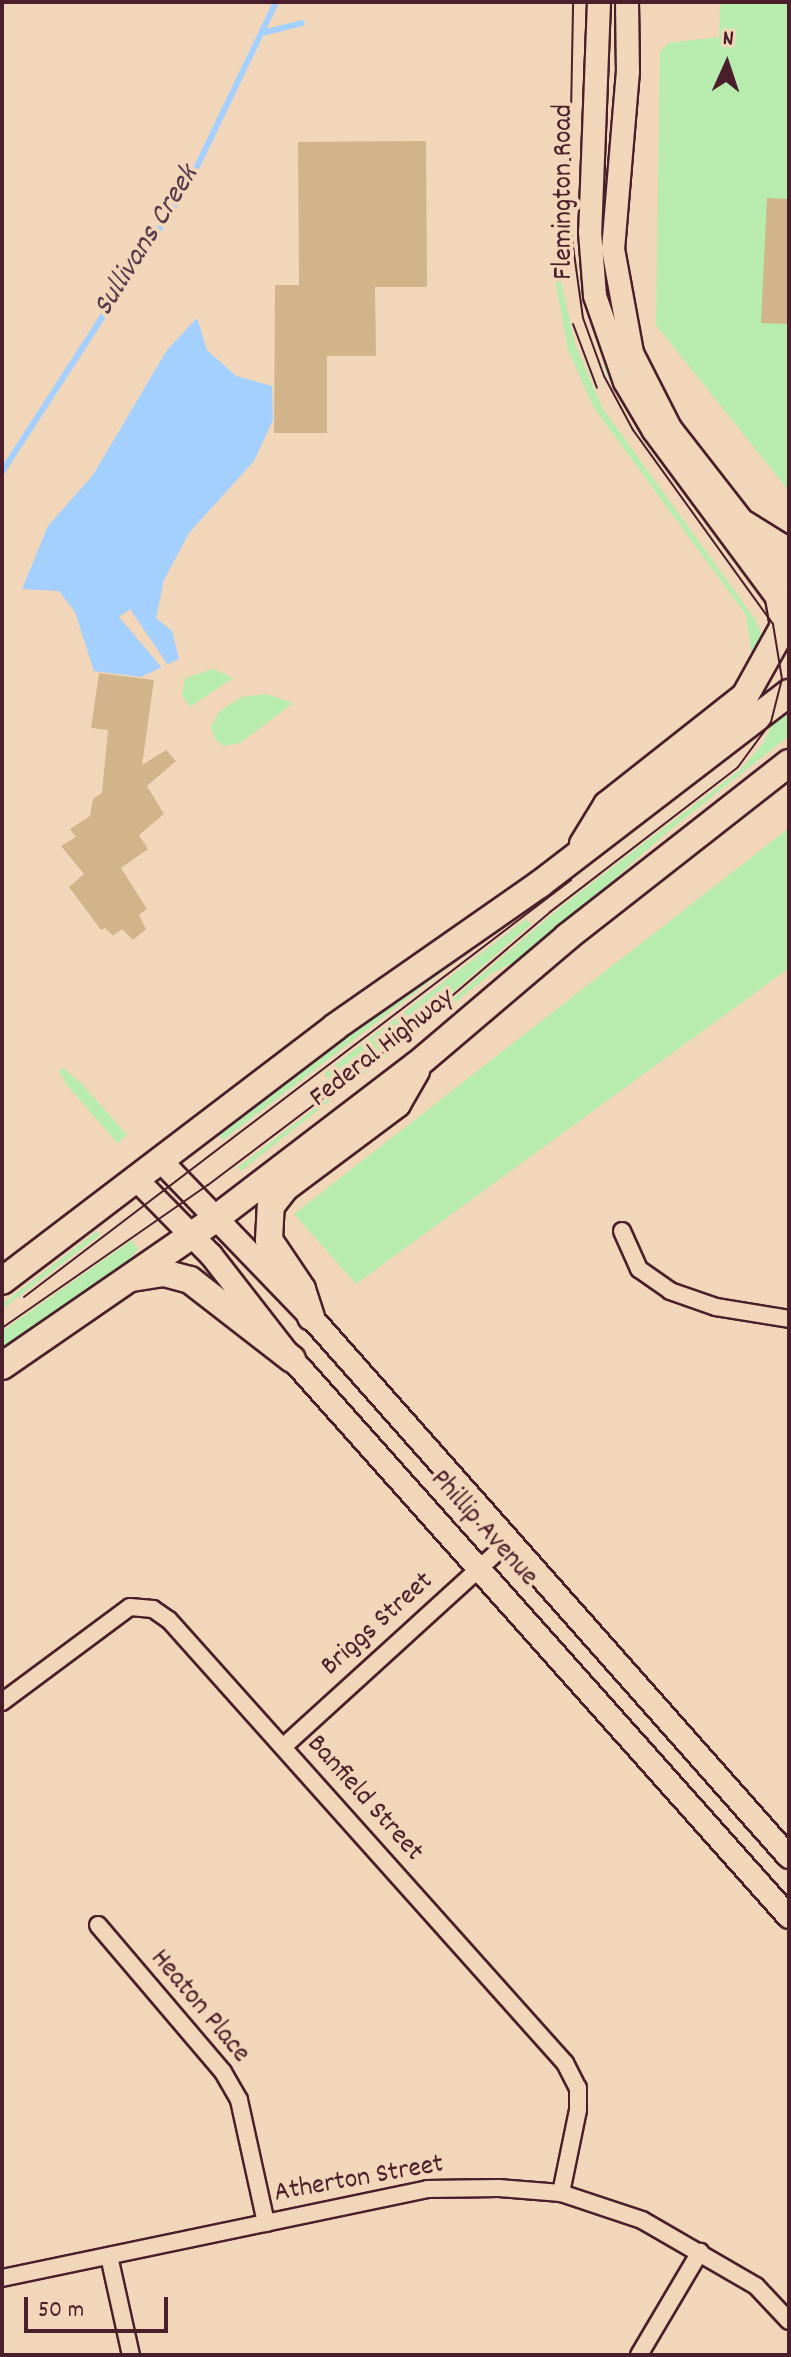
<!DOCTYPE html>
<style>
body{margin:0}
#map{position:relative;width:791px;height:2357px;overflow:hidden;background:#f2d6b9;font-family:Dekko,sans-serif}
div>[style]{position:absolute}
.green>*{inset:0;background:#b7ecae}
.water>*{inset:0;background:#a3d0fe}
.pier>*{inset:0;background:#f2d6b9}
.stream>*{height:6px;margin:-3px;padding:0 3px;transform-origin:3px;border-radius:3px;background:#a3d0fe}
.building>*{inset:0;background:#d2b48a}
.roads{filter:drop-shadow(2px 0 #4a1f2b) drop-shadow(-2px 0 #4a1f2b) drop-shadow(0 2px #4a1f2b) drop-shadow(0 -2px #4a1f2b)}
.minor>*{height:16px;margin:-8px;padding:0 8px;transform-origin:8px;border-radius:8px;background:#f2d6b9}
.secondary>*{height:22px;margin:-11px;padding:0 11px;transform-origin:11px;border-radius:11px;background:#f2d6b9}
.trunk>*{height:26px;margin:-13px;padding:0 13px;transform-origin:13px;border-radius:13px;background:#f2d6b9}
.tram>*{height:2px;margin:-1px;padding:0 1px;transform-origin:1px;border-radius:1px;background:#4a1f2b}
span{translate:-50% -50%;white-space:nowrap;text-align:center;line-height:1.15;-webkit-text-stroke:8px #f2d6b9;paint-order:stroke}
.street-label{font-size:28px;color:#4a1f2b}
.water-label{font-size:30px;color:#573a4b;font-style:italic}
.frame{position:absolute;inset:0;border:4px solid #4a1f2b;pointer-events:none}
.north{position:absolute;left:687px;top:24px;width:80px;height:80px;-webkit-text-stroke:6px #f2d6b9;paint-order:stroke;rotate:3deg;font-size:22px;font-weight:700;line-height:32px;text-align:center;color:#4a1f2b}
.north::after{content:'';display:block;margin:auto;width:28px;height:36px;background:#4a1f2b;clip-path:polygon(50% 0,100% 100%,50% 72%,0 100%)}
.scale{position:absolute;left:24px;top:2297px;width:144px;height:36px;box-sizing:border-box;border:4px solid #4a1f2b;border-top:0;padding-left:10px;font-size:24px;line-height:28px;white-space:nowrap;color:#4a1f2b;-webkit-text-stroke:6px #f2d6b9;paint-order:stroke}
</style>
<div id="map">
<div class="green">
<div style="clip-path:polygon(720px 2px,789px 2px,789px 491px,656px 325px,660px 52px,668px 43px,719px 37px)"></div>
<div style="clip-path:polygon(552px 264px,557px 264px,575px 344px,603px 409px,755px 619px,764px 641px,752px 659px,746px 615px,594px 408px,568px 350px)"></div>
<div style="clip-path:polygon(607px 365px,756px 577px,750px 581px,645px 443px,611px 383px,603px 366px)"></div>
<div style="clip-path:polygon(213px 669px,233px 678px,190px 707px,182px 695px,185px 678px)"></div>
<div style="clip-path:polygon(267px 694px,293px 703px,240px 743px,224px 746px,215px 739px,211px 727px,219px 712px,241px 697px)"></div>
<div style="clip-path:polygon(789px 705px,789px 736px,665px 834px,528px 955px,492px 973px,241px 1171px,238px 1167px,413px 1033px,563px 905px,741px 769px,763px 743px,777px 714px)"></div>
<div style="clip-path:polygon(711px 766px,223px 1140px,218px 1133px,225px 1124px)"></div>
<div style="clip-path:polygon(789px 828px,789px 968px,356px 1284px,294px 1214px)"></div>
<div style="clip-path:polygon(526px 919px,531px 924px,438px 1005px,333px 1085px,324px 1073px)"></div>
<div style="clip-path:polygon(63px 1068px,80px 1082px,127px 1135px,117px 1143px,66px 1084px,59px 1071px)"></div>
<div style="clip-path:polygon(97px 1231px,100px 1235px,2px 1309px,2px 1304px)"></div>
<div style="clip-path:polygon(132px 1240px,138px 1249px,127px 1264px,2px 1349px,2px 1331px)"></div>
</div>
<div class="water">
<div style="clip-path:polygon(197px 318px,207px 350px,236px 376px,272px 386px,273px 420px,254px 461px,189px 533px,164px 580px,156px 618px,172px 631px,179px 659px,141px 677px,94px 671px,75px 612px,59px 591px,22px 589px,48px 526px,93px 475px,167px 350px)"></div>
</div>
<div class="pier">
<div style="clip-path:polygon(130px 609px,168px 665px,163px 669px,119px 617px)"></div>
</div>
<div class="stream">
<div style="left:262px;top:33px;width:41px;rotate:-14deg"></div>
<div style="left:2px;top:472px;width:346px;rotate:-57.1deg"></div>
<div style="left:190px;top:181px;width:199px;rotate:-64.3deg"></div>
</div>
<div class="building">
<div style="clip-path:polygon(426px 141px,427px 287px,375px 287px,376px 356px,327px 356px,327px 433px,274px 433px,275px 285px,299px 285px,298px 142px)"></div>
<div style="clip-path:polygon(767px 198px,789px 199px,789px 324px,761px 323px)"></div>
<div style="clip-path:polygon(99px 673px,154px 680px,142px 765px,166px 750px,176px 761px,147px 786px,164px 814px,139px 835px,148px 849px,121px 868px,147px 909px,139px 915px,146px 929px,133px 940px,122px 929px,113px 936px,105px 928px,101px 930px,69px 887px,84px 874px,61px 846px,76px 837px,70px 829px,90px 816px,93px 799px,102px 793px,108px 730px,91px 728px)"></div>
</div>
<div class="roads">
<div class="minor">
<div style="left:622px;top:1231px;width:42px;rotate:65.9deg"></div>
<div style="left:639px;top:1269px;width:38px;rotate:35deg"></div>
<div style="left:670px;top:1291px;width:49px;rotate:19.2deg"></div>
<div style="left:716px;top:1307px;width:74px;rotate:9.3deg"></div>
<div style="left:2px;top:1702px;width:159px;rotate:-36.6deg"></div>
<div style="left:130px;top:1607px;width:23px;rotate:5deg"></div>
<div style="left:153px;top:1609px;width:19px;rotate:35deg"></div>
<div style="left:169px;top:1620px;width:594px;rotate:48.21deg"></div>
<div style="left:565px;top:2063px;width:28px;rotate:63deg"></div>
<div style="left:578px;top:2088px;width:22px;rotate:90deg"></div>
<div style="left:578px;top:2110px;width:85px;rotate:101.6deg"></div>
<div style="left:283px;top:1747px;width:304px;rotate:-42.3deg"></div>
<div style="left:98px;top:1925px;width:193px;rotate:49.6deg"></div>
<div style="left:223px;top:2072px;width:32px;rotate:60deg"></div>
<div style="left:239px;top:2100px;width:126px;rotate:77.6deg"></div>
<div style="left:109px;top:2256px;width:101px;rotate:77.5deg"></div>
<div style="left:2px;top:2278px;width:434px;rotate:-11.8deg"></div>
<div style="left:427px;top:2189px;width:72px;rotate:-0.8deg"></div>
<div style="left:499px;top:2188px;width:62px;rotate:4.6deg"></div>
<div style="left:561px;top:2193px;width:85px;rotate:18.4deg"></div>
<div style="left:642px;top:2220px;width:132px;rotate:30.1deg"></div>
<div style="left:756px;top:2286px;width:48px;rotate:46.7deg"></div>
<div style="left:639px;top:2355px;width:120px;rotate:-59.4deg"></div>
</div>
<div class="secondary">
<div style="left:599px;top:2px;width:230px;rotate:92.2deg"></div>
<div style="left:590px;top:232px;width:64px;rotate:85.5deg"></div>
<div style="left:595px;top:296px;width:91px;rotate:70.8deg"></div>
<div style="left:625px;top:382px;width:57px;rotate:59.4deg"></div>
<div style="left:654px;top:431px;width:225px;rotate:53.5deg"></div>
<div style="left:627px;top:2px;width:69px;rotate:89.2deg"></div>
<div style="left:628px;top:71px;width:179px;rotate:94.8deg"></div>
<div style="left:613px;top:249px;width:106px;rotate:79.6deg"></div>
<div style="left:632px;top:353px;width:84px;rotate:63.1deg"></div>
<div style="left:670px;top:428px;width:194px;rotate:52.1deg"></div>
<div style="left:161px;top:1161px;width:216px;rotate:46.1deg"></div>
<div style="left:311px;top:1317px;width:721px;rotate:48.49deg"></div>
<div style="left:136px;top:1179px;width:107px;rotate:45.4deg"></div>
<div style="left:211px;top:1255px;width:132px;rotate:52.1deg"></div>
<div style="left:292px;top:1359px;width:747px;rotate:48.31deg"></div>
</div>
<div class="trunk">
<div style="left:744px;top:524px;width:53px;rotate:31.9deg"></div>
<div style="left:583px;top:844px;width:46px;rotate:-58.4deg"></div>
<div style="left:607px;top:805px;width:176px;rotate:-38.3deg"></div>
<div style="left:745px;top:696px;width:80px;rotate:-60.9deg"></div>
<div style="left:784px;top:626px;width:27px;rotate:-100deg"></div>
<div style="left:132px;top:1278px;width:32px;rotate:-9deg"></div>
<div style="left:164px;top:1273px;width:27px;rotate:15deg"></div>
<div style="left:190px;top:1280px;width:129px;rotate:37.8deg"></div>
<div style="left:2px;top:1281px;width:419px;rotate:-37.3deg"></div>
<div style="left:335px;top:1027px;width:250px;rotate:-34.9deg"></div>
<div style="left:540px;top:884px;width:314px;rotate:-37.5deg"></div>
<div style="left:311px;top:1317px;width:29px;rotate:-108deg"></div>
<div style="left:302px;top:1289px;width:59px;rotate:-124deg"></div>
<div style="left:269px;top:1240px;width:34px;rotate:-87deg"></div>
<div style="left:271px;top:1206px;width:24px;rotate:-52deg"></div>
<div style="left:286px;top:1187px;width:139px;rotate:-36.8deg"></div>
<div style="left:397px;top:1104px;width:38px;rotate:-60deg"></div>
<div style="left:2px;top:1366px;width:259px;rotate:-34.6deg"></div>
<div style="left:215px;top:1219px;width:255px;rotate:-37.4deg"></div>
<div style="left:418px;top:1064px;width:196px;rotate:-40.4deg"></div>
<div style="left:567px;top:937px;width:282px;rotate:-38.1deg"></div>
</div>
</div>
<div class="tram">
<div style="left:573px;top:324px;width:68px;rotate:69.4deg"></div>
<div style="left:24px;top:1297px;width:688px;rotate:-37.32deg"></div>
<div style="left:2px;top:1328px;width:251px;rotate:-34.8deg"></div>
<div style="left:208px;top:1185px;width:247px;rotate:-37.1deg"></div>
<div style="left:405px;top:1036px;width:191px;rotate:-40.5deg"></div>
<div style="left:550px;top:912px;width:237px;rotate:-37.6deg"></div>
<div style="left:738px;top:767px;width:56px;rotate:-53.7deg"></div>
<div style="left:771px;top:722px;width:44px;rotate:-75.7deg"></div>
<div style="left:782px;top:679px;width:56px;rotate:-99.3deg"></div>
<div style="left:773px;top:624px;width:239px;rotate:-125.8deg"></div>
<div style="left:633px;top:430px;width:61px;rotate:-118.2deg"></div>
<div style="left:604px;top:376px;width:62px;rotate:-109.9deg"></div>
<div style="left:583px;top:318px;width:102px;rotate:-97.9deg"></div>
<div style="left:569px;top:217px;width:215px;rotate:-88.9deg"></div>
</div>
<div class="street-label">
<span style="left:565px;top:192px;rotate:-90deg">Flemington Road</span>
<span style="left:383px;top:1049px;rotate:-38deg">Federal Highway</span>
<span style="left:483px;top:1529px;rotate:48deg">Phillip Avenue</span>
<span style="left:378px;top:1625px;rotate:-42deg">Briggs Street</span>
<span style="left:364px;top:1799px;rotate:48deg">Banfield Street</span>
<span style="left:199px;top:2007px;rotate:50deg">Heaton Place</span>
<span style="left:359px;top:2180px;rotate:-10deg">Atherton Street</span>
</div>
<div class="water-label">
<span style="left:148px;top:242px;rotate:-58deg">Sullivans Creek</span>
</div>
<div class="frame"></div>
<div class="north">N</div>
<div class="scale">50 m</div>
</div>
